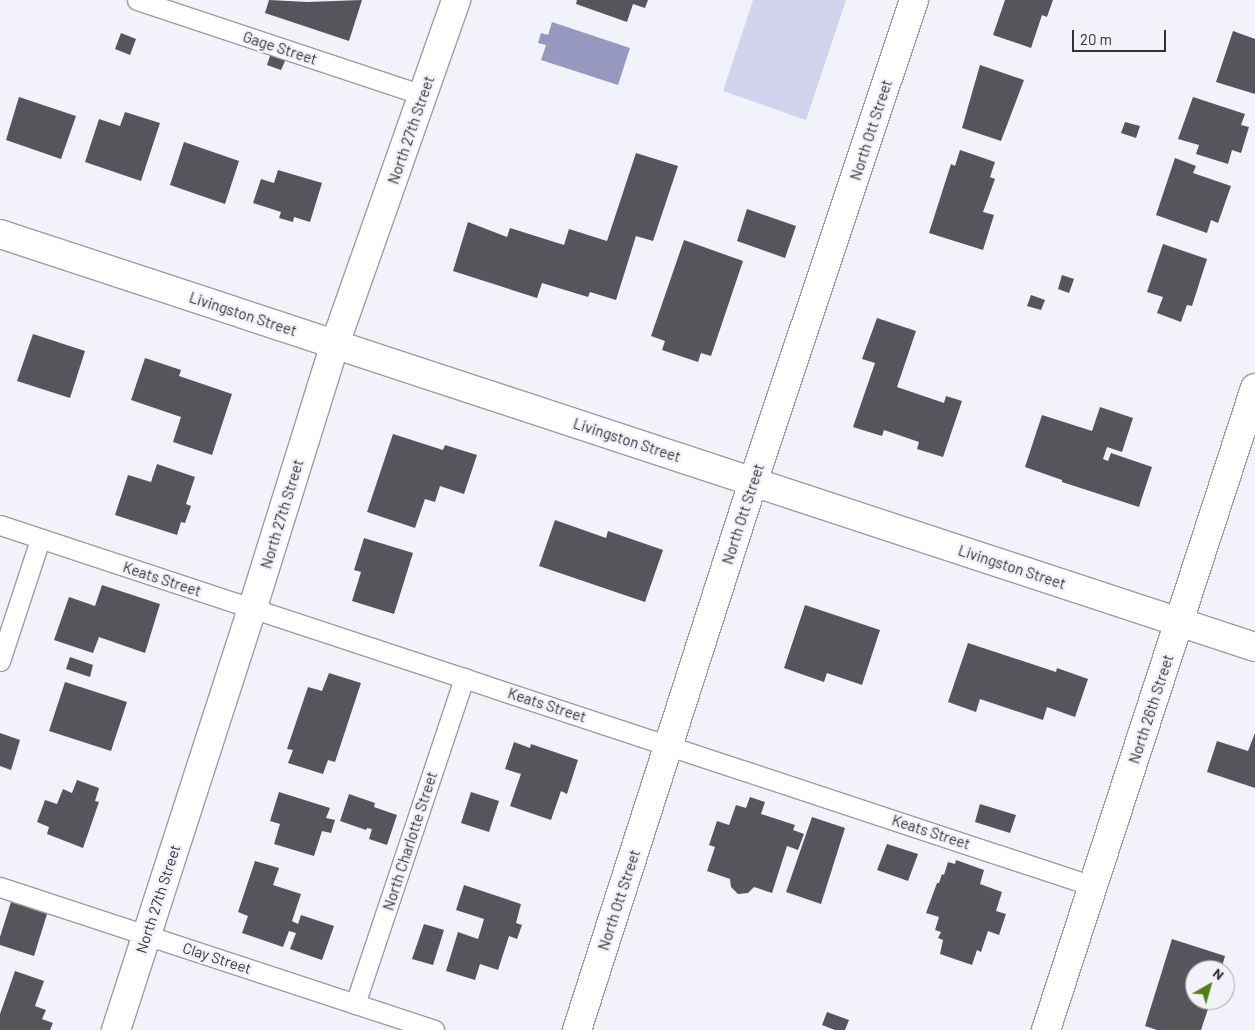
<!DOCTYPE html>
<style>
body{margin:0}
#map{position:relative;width:1255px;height:1030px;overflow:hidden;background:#f2f3fa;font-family:Barlow,sans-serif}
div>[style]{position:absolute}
.green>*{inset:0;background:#d1d3ef}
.water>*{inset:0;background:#9698bf}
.building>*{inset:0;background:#55565c}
.roads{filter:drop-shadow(1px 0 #9c9da4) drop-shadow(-1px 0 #9c9da4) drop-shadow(0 1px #9c9da4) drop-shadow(0 -1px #9c9da4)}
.service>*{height:19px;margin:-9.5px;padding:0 9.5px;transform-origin:9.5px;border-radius:9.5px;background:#fff}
.minor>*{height:28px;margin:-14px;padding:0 14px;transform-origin:14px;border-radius:14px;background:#fff}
span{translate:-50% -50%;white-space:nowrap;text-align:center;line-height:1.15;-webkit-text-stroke:5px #f2f3fa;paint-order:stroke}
.street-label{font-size:15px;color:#313134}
.north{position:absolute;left:1185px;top:960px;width:50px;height:50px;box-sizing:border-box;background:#f2f3fa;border:1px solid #a5a5ab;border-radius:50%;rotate:38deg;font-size:14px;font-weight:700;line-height:20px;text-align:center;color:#313134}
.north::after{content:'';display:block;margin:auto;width:18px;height:22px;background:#4f8011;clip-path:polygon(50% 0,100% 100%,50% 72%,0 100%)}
.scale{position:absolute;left:1072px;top:30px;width:94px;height:22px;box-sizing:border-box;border:2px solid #313134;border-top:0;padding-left:6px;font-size:15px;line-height:18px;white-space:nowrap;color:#313134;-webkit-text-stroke:4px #f2f3fa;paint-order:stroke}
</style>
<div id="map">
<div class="green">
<div style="clip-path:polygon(753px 0,846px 0,806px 120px,723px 91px)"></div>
</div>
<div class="water">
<div style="clip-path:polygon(552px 22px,630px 48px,618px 85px,541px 60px,546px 45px,538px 43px,541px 33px,548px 35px)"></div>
</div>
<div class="building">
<div style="clip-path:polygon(269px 0,307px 2px,362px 0,349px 41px,265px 13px)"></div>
<div style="clip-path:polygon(577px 0,648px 0,645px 8px,633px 4px,627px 22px,576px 4px)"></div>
<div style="clip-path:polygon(1005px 0,1053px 0,1047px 17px,1042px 15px,1031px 48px,993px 35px)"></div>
<div style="clip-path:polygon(1233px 31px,1255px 39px,1255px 94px,1216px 82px)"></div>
<div style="clip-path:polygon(121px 33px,136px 39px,130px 55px,115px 49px)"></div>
<div style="clip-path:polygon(271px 53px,286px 59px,281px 70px,267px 65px)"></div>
<div style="clip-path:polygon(980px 65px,1024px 80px,1001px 141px,962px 128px)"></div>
<div style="clip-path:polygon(19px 97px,76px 116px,61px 159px,6px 140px)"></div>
<div style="clip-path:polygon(1193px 97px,1245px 114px,1241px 125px,1249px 127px,1241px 153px,1232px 150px,1228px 164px,1196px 154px,1199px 145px,1178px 139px)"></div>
<div style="clip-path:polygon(125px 112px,160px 123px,141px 181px,85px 162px,99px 119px,120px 126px)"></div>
<div style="clip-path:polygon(1125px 122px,1140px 126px,1136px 138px,1121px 133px)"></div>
<div style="clip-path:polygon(184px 142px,239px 161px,225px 204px,170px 185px)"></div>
<div style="clip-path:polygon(960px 150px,995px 162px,990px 177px,995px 179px,983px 212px,994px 215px,983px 250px,929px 233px,951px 164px,955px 166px)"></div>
<div style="clip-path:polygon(636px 153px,678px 166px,653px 241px,636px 236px,616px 300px,590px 292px,588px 297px,542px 283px,537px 298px,453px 271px,468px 222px,507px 237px,510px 228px,564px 245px,569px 229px,607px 241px)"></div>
<div style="clip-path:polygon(1175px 158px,1196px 166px,1193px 173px,1231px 186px,1218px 223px,1211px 220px,1207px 233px,1156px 215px)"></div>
<div style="clip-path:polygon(278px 170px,322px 183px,310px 222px,294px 217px,293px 222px,279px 218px,281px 212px,253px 203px,261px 179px,274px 183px)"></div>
<div style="clip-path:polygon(747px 209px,796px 226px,785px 258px,737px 241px)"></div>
<div style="clip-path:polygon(684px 240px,743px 261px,711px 356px,701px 353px,698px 362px,662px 350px,665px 341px,651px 336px)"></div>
<div style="clip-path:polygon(1163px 244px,1207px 259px,1192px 306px,1187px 305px,1181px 322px,1157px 313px,1163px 297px,1147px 292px)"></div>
<div style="clip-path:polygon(1062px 275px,1074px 279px,1069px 293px,1058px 289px)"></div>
<div style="clip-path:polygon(1031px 295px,1045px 300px,1041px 310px,1027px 306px)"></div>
<div style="clip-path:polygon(877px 318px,916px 331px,897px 387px,944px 403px,946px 396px,962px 401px,943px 457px,917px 449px,919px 442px,884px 430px,882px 436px,853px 427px,875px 363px,862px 359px)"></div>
<div style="clip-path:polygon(33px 334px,85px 351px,70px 398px,17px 381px)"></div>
<div style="clip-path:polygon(145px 358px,181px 370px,179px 376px,232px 394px,212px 455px,173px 442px,181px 417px,131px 400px)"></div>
<div style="clip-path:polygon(1100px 407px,1133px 418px,1122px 452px,1107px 447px,1103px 459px,1108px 461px,1111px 453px,1152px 467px,1139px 507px,1062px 482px,1062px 480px,1025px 467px,1042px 415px,1092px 431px)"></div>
<div style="clip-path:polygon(393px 434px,443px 450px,445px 445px,477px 455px,464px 494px,440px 486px,435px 502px,425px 499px,415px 528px,367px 512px)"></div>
<div style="clip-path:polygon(157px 464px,195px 477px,186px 504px,191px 506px,185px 523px,181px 522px,177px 535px,115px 515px,128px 475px,151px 482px)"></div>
<div style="clip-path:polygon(555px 520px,606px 538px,608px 531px,663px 550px,645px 602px,539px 566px)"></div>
<div style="clip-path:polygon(364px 538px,413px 553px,394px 614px,352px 601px,361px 572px,354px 570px)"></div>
<div style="clip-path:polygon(102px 585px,160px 604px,145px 653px,99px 637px,93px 653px,54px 640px,69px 597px,95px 606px)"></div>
<div style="clip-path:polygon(805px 605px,880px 630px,862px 685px,827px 673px,824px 682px,784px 668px)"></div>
<div style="clip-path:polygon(968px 643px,1056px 672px,1057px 668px,1088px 679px,1075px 717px,1047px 707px,1043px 720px,980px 699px,976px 712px,948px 702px)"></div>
<div style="clip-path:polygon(70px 657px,93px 665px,90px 677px,66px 669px)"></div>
<div style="clip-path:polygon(329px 673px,361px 683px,335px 762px,328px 760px,323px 774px,288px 763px,293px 750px,287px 749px,308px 687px,322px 691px)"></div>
<div style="clip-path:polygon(65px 682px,127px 702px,111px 751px,49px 731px)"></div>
<div style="clip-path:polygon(0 733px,20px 740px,11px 770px,0 766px)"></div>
<div style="clip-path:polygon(1255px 733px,1255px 788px,1207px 772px,1217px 741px,1248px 751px)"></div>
<div style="clip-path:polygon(514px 742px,530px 748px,531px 744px,578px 760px,567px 794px,561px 791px,551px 820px,510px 806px,521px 774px,505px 769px)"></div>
<div style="clip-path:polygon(77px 780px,99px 788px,95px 801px,99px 802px,83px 848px,47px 834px,49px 827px,37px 822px,45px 800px,57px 804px,63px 789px,72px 793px)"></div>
<div style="clip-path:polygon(279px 792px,330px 808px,326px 818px,335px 820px,331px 833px,322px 831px,314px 856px,274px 844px,280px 824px,270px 821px)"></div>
<div style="clip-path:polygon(471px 792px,499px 801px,489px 832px,461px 823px)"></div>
<div style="clip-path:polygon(349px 794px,375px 803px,374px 807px,397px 815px,387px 845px,369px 839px,372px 829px,367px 828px,366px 830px,340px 821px)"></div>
<div style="clip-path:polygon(750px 797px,765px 802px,761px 814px,795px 825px,793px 830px,804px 834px,798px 850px,787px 846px,772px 893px,754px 887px,748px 893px,738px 894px,731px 887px,730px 879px,707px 871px,715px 847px,709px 845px,717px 821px,729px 825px,736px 805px,746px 808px)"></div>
<div style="clip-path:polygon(980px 804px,1016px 815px,1010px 833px,975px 822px)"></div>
<div style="clip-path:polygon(812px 817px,845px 828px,821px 904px,786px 892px)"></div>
<div style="clip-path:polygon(887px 844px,918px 854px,908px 881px,877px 870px)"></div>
<div style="clip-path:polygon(956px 860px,984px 870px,980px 884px,1002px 892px,996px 911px,1006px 914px,999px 935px,988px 931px,981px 952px,977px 950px,972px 965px,940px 954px,943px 940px,938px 938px,941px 932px,935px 930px,939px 917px,926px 913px,937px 883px,939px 883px,942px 874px,944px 875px,948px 862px,955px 864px)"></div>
<div style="clip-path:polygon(255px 861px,279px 868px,273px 885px,301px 894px,292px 921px,298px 924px,301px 915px,334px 926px,322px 960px,290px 949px,296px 933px,289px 931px,283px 947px,242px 933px,248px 916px,238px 912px)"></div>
<div style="clip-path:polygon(464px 885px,521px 904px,516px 923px,522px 925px,517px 939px,509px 936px,498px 970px,480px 964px,475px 980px,446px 971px,458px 932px,478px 939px,484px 919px,456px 910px)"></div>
<div style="clip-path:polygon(11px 902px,47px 914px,34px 956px,0 945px,0 937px)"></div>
<div style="clip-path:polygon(424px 924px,444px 930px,433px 965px,412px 959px)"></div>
<div style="clip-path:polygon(1172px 939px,1225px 956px,1221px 970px,1195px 970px,1195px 1000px,1211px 1000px,1201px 1030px,1157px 1030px,1145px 1026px)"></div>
<div style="clip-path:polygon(15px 971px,44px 981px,35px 1006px,46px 1010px,42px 1019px,53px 1023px,50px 1030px,0 1030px,0 1014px)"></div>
<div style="clip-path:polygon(827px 1012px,849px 1020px,845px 1030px,835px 1030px,822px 1025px)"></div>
</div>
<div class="roads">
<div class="service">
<div style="left:137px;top:0;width:301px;rotate:18.4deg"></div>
<div style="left:0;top:525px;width:1151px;rotate:18.28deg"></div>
<div style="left:0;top:661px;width:128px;rotate:-71.8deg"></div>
<div style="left:0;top:887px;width:457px;rotate:18.2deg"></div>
<div style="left:355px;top:1004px;width:344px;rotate:-71.5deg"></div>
</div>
<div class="minor">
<div style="left:0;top:234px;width:1321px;rotate:18.22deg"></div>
<div style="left:116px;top:1030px;width:441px;rotate:-72.1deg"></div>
<div style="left:252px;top:610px;width:279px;rotate:-72.7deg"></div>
<div style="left:335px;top:344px;width:365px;rotate:-70.6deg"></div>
<div style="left:577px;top:1030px;width:576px;rotate:-72.19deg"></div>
<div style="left:753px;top:482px;width:508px;rotate:-71.53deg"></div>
<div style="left:1046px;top:1030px;width:675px;rotate:-71.97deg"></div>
</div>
</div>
<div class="street-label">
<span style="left:280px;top:48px;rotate:18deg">Gage Street</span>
<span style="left:411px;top:130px;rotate:-71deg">North 27th Street</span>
<span style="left:871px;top:130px;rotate:-72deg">North Ott Street</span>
<span style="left:243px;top:314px;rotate:18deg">Livingston Street</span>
<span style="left:627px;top:440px;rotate:18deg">Livingston Street</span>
<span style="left:282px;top:514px;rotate:-73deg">North 27th Street</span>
<span style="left:743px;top:514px;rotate:-72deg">North Ott Street</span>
<span style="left:1012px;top:567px;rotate:18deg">Livingston Street</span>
<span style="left:162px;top:579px;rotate:18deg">Keats Street</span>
<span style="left:547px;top:705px;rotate:18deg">Keats Street</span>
<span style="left:1151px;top:709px;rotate:-72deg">North 26th Street</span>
<span style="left:931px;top:832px;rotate:18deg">Keats Street</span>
<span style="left:410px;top:841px;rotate:-72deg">North Charlotte Street</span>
<span style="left:158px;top:899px;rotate:-72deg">North 27th Street</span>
<span style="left:619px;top:900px;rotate:-72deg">North Ott Street</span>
<span style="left:217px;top:958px;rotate:18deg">Clay Street</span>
</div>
<div class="north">N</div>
<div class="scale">20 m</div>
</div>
